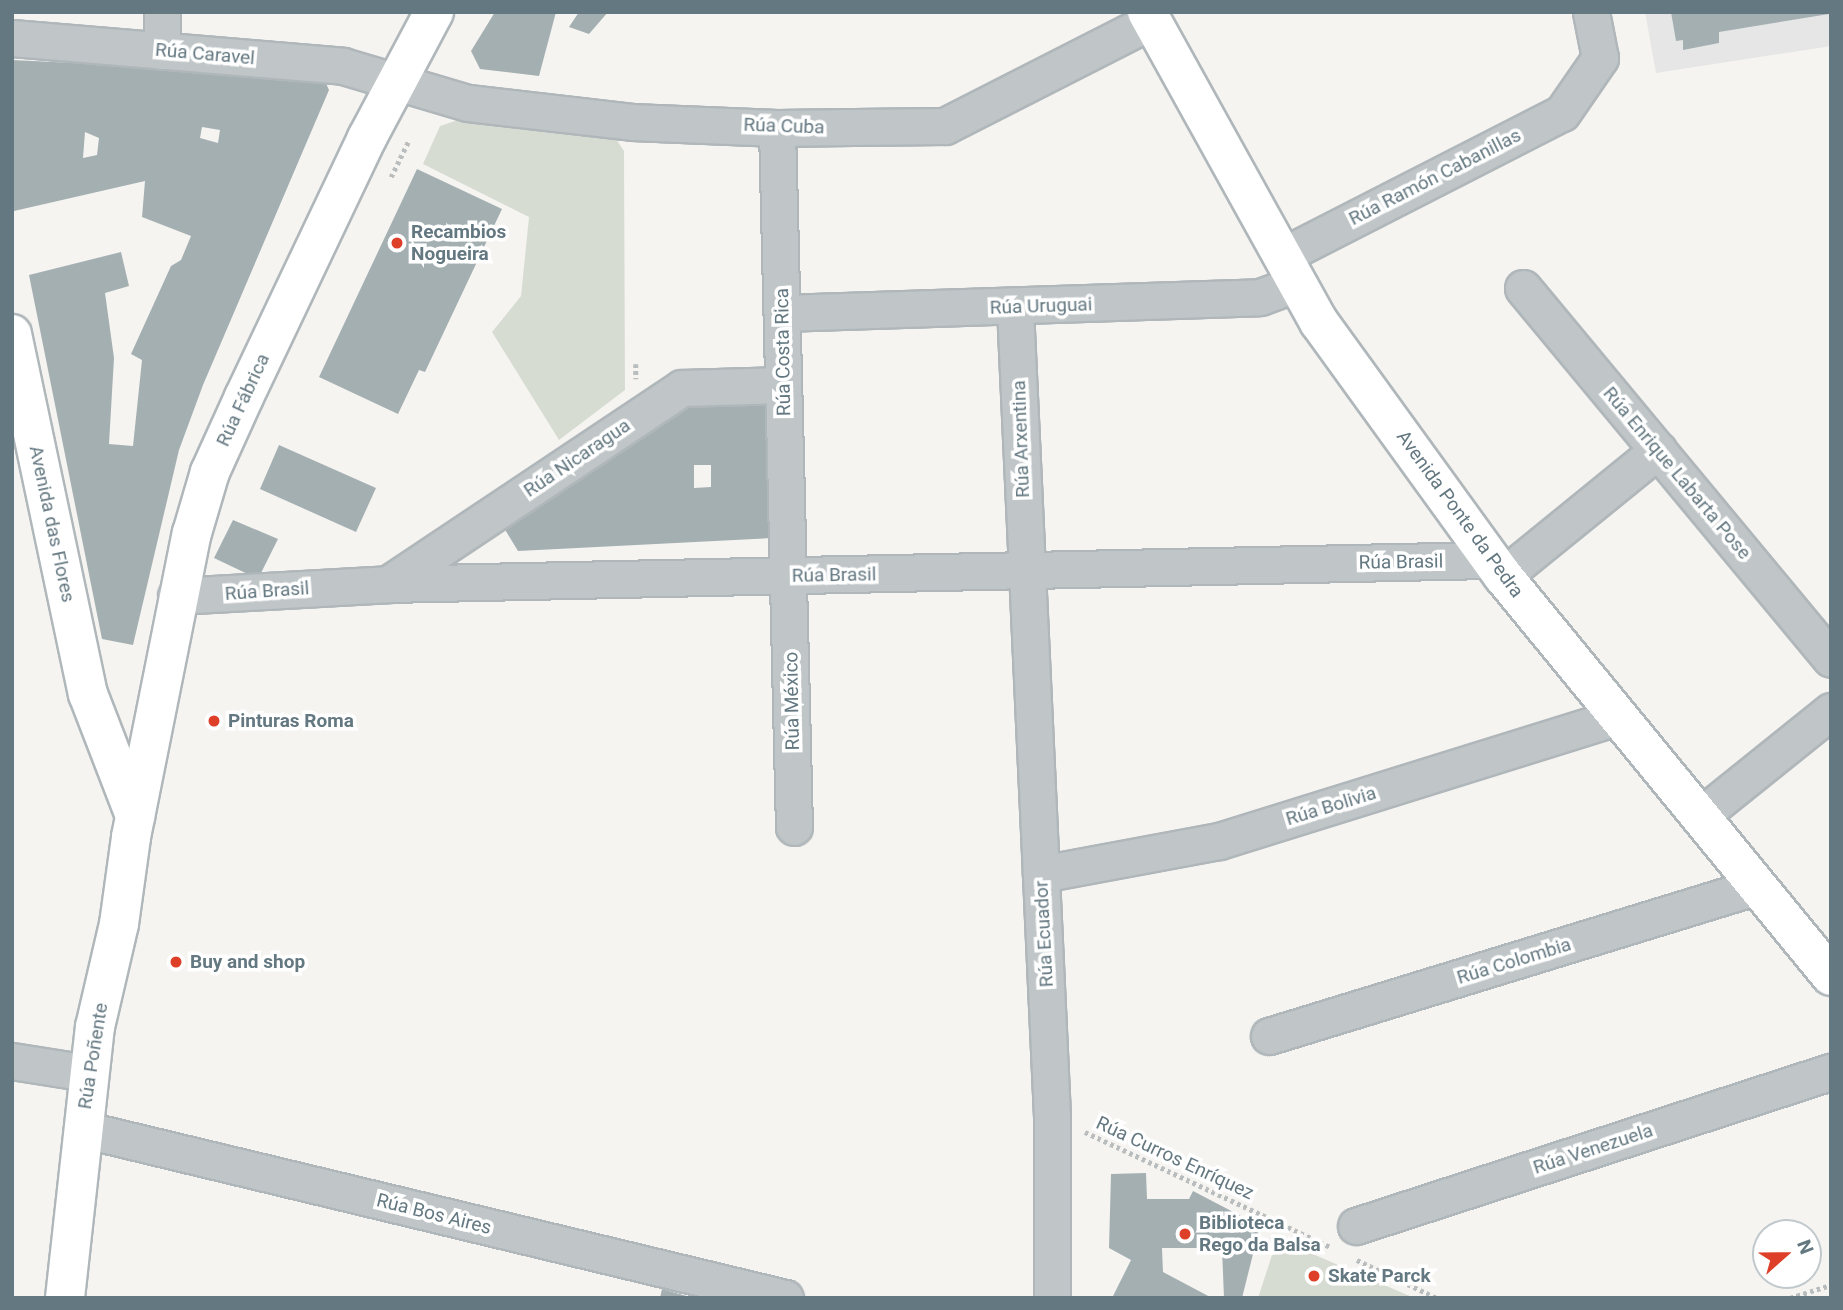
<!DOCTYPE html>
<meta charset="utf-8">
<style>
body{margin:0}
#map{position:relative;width:1843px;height:1310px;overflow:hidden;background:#f5f4f1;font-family:Roboto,sans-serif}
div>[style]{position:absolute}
.built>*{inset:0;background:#e5e6e5}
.green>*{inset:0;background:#d7dcd2}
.building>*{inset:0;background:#a4afb2}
.path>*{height:4.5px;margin-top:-2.25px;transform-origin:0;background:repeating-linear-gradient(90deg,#babdbe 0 3.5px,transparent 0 7px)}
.roads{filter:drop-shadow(2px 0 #b0b7ba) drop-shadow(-2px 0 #b0b7ba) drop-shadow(0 2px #b0b7ba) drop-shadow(0 -2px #b0b7ba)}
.street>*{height:35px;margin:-17.5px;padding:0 17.5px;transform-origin:17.5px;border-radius:17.5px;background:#c0c5c7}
.secondary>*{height:38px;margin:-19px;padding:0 19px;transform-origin:19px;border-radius:19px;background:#fff}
.primary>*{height:38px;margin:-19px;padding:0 19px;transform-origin:19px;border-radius:19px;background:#fff}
.dots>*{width:19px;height:19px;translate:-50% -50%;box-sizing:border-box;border:4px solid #fff;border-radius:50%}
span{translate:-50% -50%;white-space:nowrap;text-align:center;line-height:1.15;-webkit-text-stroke:7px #fff;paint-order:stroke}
.street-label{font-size:19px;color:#647881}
.poi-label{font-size:19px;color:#647881;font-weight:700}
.left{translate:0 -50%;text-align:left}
.frame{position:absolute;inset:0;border:14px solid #647881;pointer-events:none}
.north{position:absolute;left:1752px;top:1219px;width:70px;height:70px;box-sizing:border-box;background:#fff;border:2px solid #c1c9cd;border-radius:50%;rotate:69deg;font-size:19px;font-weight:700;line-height:28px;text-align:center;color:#647881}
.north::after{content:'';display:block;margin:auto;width:24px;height:32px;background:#de3f28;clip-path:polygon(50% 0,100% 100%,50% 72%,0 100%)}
</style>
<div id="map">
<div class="built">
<div style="clip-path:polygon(1645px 12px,1831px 12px,1831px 46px,1656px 73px)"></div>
</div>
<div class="green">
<div style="clip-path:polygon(461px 119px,614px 136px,624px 151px,625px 390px,559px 440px,492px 332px,521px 296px,529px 217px,423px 164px,440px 126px)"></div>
<div style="clip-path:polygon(1299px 1248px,1412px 1297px,1412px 1298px,1258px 1298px,1272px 1255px)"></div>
</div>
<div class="building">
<div style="clip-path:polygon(495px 12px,556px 12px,539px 76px,480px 69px,471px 51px)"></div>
<div style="clip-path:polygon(579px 12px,608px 12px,589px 34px,569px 27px)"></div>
<div style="clip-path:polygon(1671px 12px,1829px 12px,1829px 14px,1719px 32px,1719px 43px,1683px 50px,1683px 40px,1676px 41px)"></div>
<div style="clip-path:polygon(evenodd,12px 60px,322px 75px,329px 90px,203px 385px,179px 450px,133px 645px,102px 639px,29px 275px,121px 252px,129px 286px,105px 293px,114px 358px,109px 444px,133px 446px,142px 360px,131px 354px,171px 266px,181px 260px,191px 236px,142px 217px,145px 181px,14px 211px,12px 60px,202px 127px,220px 130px,218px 143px,200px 138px,202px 127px,12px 60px,85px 132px,99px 138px,97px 155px,83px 158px,85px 132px)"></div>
<div style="clip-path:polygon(417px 169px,502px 209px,425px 372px,419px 370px,398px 414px,319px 377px)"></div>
<div style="clip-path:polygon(evenodd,769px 404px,772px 538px,518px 551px,504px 528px,684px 406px,769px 404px,694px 465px,711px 465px,711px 487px,694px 488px,694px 465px)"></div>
<div style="clip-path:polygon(279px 445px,376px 488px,356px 532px,260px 489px)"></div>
<div style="clip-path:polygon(233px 520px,278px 539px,258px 579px,214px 558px)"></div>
<div style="clip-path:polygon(1146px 1173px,1147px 1199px,1189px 1199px,1193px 1191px,1260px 1226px,1242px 1298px,1224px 1298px,1222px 1248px,1162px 1248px,1163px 1272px,1212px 1298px,1112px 1298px,1131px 1260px,1109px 1248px,1111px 1174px)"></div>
<div style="clip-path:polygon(662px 1289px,690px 1297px,690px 1298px,660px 1298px)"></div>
</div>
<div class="path">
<div style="left:391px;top:177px;width:41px;rotate:-64.1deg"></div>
<div style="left:636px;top:364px;width:15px;rotate:90deg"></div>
<div style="left:1085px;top:1132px;width:271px;rotate:25.1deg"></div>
<div style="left:1357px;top:1260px;width:89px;rotate:25.4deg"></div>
<div style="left:1790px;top:1298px;width:43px;rotate:-17.6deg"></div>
</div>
<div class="roads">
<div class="street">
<div style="left:12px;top:38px;width:332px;rotate:4.8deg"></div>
<div style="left:343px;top:66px;width:130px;rotate:16.5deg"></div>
<div style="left:468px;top:103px;width:165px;rotate:6.6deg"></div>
<div style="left:632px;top:122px;width:145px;rotate:2.4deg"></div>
<div style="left:777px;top:128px;width:168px;rotate:-0.7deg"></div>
<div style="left:945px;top:126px;width:231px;rotate:-27deg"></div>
<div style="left:162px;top:51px;width:39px;rotate:-90deg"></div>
<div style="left:777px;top:128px;width:699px;rotate:88.61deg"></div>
<div style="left:1282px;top:256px;width:314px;rotate:-27.1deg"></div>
<div style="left:1562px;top:113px;width:67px;rotate:-55.4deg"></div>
<div style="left:1600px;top:58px;width:47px;rotate:-101.1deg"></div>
<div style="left:1523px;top:288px;width:482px;rotate:50.3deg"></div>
<div style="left:1015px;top:308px;width:810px;rotate:87.38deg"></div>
<div style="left:1052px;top:1117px;width:181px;rotate:90deg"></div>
<div style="left:782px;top:313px;width:478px;rotate:-1.9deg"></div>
<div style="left:1260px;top:297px;width:40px;rotate:-20.2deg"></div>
<div style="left:1503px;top:576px;width:200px;rotate:-39.1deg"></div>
<div style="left:388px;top:584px;width:353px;rotate:-33.7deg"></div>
<div style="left:682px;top:388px;width:101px;rotate:-1.7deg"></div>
<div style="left:176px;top:596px;width:212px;rotate:-3.2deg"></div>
<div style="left:388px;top:584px;width:1103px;rotate:-1.25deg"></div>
<div style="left:1699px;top:817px;width:169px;rotate:-38.8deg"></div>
<div style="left:1041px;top:874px;width:181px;rotate:-10.5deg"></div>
<div style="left:1219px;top:841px;width:416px;rotate:-17.3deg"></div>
<div style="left:1269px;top:1036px;width:511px;rotate:-17.05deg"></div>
<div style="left:12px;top:1061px;width:77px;rotate:9deg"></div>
<div style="left:82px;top:1129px;width:723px;rotate:13.52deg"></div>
<div style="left:1356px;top:1226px;width:499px;rotate:-18deg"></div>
</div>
<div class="secondary">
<div style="left:12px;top:334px;width:368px;rotate:78.1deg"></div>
<div style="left:88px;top:694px;width:131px;rotate:68.9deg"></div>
<div style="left:65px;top:1298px;width:273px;rotate:-83.7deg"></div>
<div style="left:95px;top:1027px;width:106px;rotate:-76.9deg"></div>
<div style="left:119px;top:924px;width:88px;rotate:-82.1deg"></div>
<div style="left:131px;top:837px;width:310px;rotate:-78.7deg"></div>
<div style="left:192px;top:533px;width:64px;rotate:-73.6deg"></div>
<div style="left:210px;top:472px;width:82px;rotate:-65.6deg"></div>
<div style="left:244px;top:397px;width:287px;rotate:-64.6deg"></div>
<div style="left:367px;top:138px;width:143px;rotate:-62deg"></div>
</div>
<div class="primary">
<div style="left:1147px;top:12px;width:355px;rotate:61deg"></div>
<div style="left:1319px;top:322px;width:314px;rotate:54.1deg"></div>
<div style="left:1503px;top:576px;width:517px;rotate:50.65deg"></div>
</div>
</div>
<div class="dots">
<div style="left:397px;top:243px;background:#de3f28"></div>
<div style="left:214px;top:721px;background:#de3f28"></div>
<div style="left:176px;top:962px;background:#de3f28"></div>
<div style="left:1185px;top:1234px;background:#de3f28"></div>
<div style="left:1314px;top:1276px;background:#de3f28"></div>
</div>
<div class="street-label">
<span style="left:205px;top:54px;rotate:5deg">Rúa Caravel</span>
<span style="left:784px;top:126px;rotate:2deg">Rúa Cuba</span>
<span style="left:1435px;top:177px;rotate:-27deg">Rúa Ramón Cabanillas</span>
<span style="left:1041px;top:306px;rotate:-2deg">Rúa Uruguai</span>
<span style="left:783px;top:352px;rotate:-91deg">Rúa Costa Rica</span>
<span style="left:243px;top:400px;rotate:-65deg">Rúa Fábrica</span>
<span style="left:1021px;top:439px;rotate:-92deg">Rúa Arxentina</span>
<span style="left:577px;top:458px;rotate:-34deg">Rúa Nicaragua</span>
<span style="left:1677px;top:473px;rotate:50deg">Rúa Enrique Labarta Pose</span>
<span style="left:1460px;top:514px;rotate:54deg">Avenida Ponte da Pedra</span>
<span style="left:52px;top:524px;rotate:78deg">Avenida das Flores</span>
<span style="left:1401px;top:562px;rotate:-1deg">Rúa Brasil</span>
<span style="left:834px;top:575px;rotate:-1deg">Rúa Brasil</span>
<span style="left:267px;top:591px;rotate:-4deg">Rúa Brasil</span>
<span style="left:792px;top:701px;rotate:-91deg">Rúa México</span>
<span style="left:1331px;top:806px;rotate:-17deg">Rúa Bolivia</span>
<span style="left:1044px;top:934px;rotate:-93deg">Rúa Ecuador</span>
<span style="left:1514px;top:961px;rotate:-17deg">Rúa Colombia</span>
<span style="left:93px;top:1056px;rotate:-81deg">Rúa Poñente</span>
<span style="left:1593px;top:1149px;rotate:-18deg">Rúa Venezuela</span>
<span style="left:1175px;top:1158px;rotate:25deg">Rúa Curros Enríquez</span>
<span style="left:434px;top:1214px;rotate:14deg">Rúa Bos Aires</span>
</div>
<div class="poi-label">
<span class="left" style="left:411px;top:243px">Recambios<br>Nogueira</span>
<span class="left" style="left:228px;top:721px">Pinturas Roma</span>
<span class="left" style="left:190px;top:962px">Buy and shop</span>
<span class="left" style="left:1199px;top:1234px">Biblioteca<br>Rego da Balsa</span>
<span class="left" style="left:1328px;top:1276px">Skate Parck</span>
</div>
<div class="frame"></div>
<div class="north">N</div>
</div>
